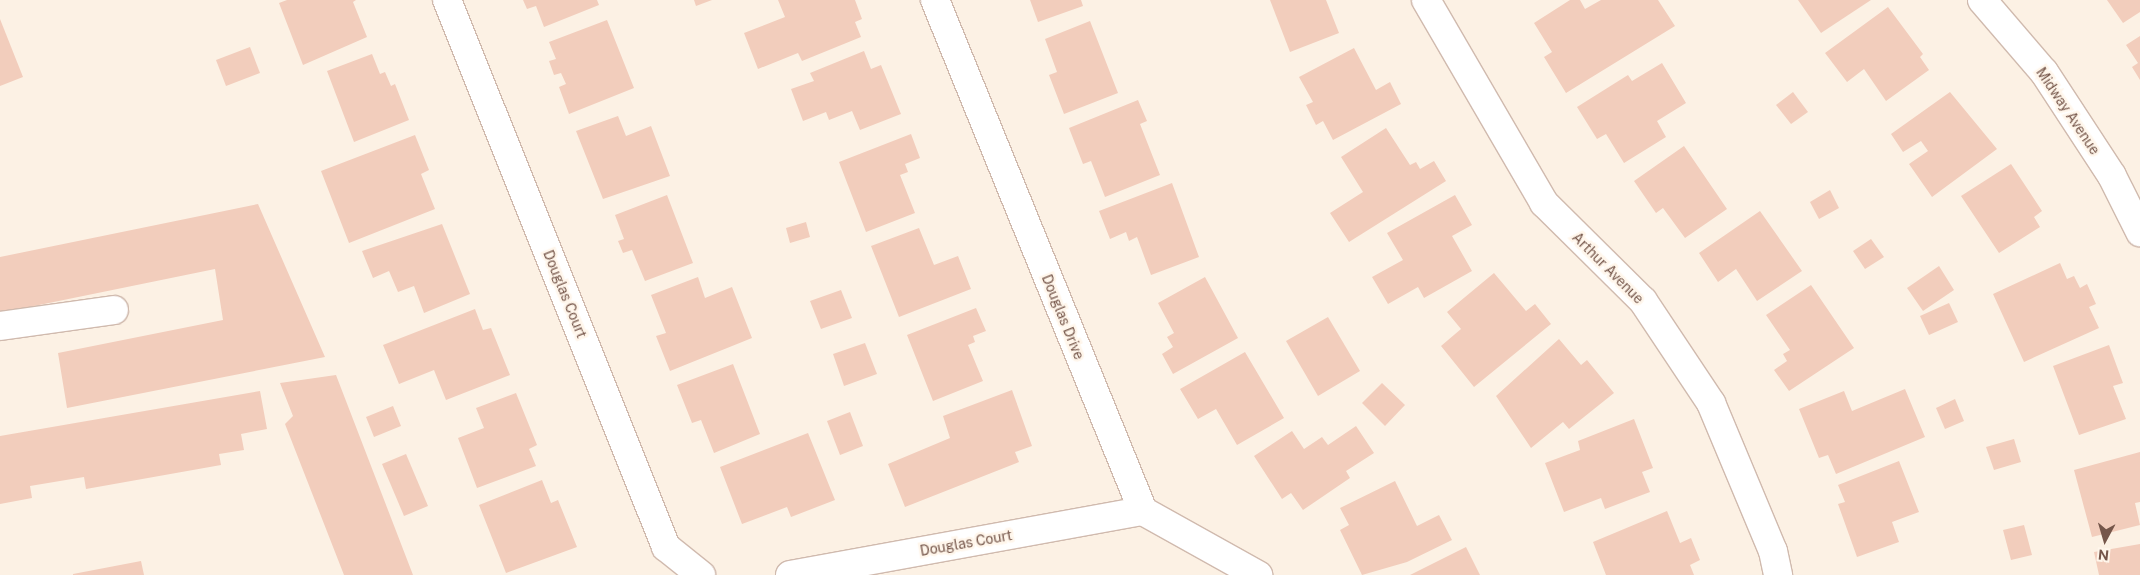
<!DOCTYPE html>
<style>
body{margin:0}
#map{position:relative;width:2140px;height:575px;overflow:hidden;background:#fcf1e4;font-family:"Public Sans",sans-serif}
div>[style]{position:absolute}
.building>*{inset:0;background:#f2cdbc}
.roads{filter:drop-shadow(1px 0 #d0baae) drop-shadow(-1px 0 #d0baae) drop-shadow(0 1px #d0baae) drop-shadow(0 -1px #d0baae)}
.minor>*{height:28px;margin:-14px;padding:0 14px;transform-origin:14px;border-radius:14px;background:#fff}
span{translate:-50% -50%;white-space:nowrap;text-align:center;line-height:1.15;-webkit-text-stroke:5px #fff6eb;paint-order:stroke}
.street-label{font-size:14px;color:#75564a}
.north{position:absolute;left:2080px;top:515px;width:50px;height:50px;-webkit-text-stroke:4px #fff6eb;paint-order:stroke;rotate:186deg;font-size:14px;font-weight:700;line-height:20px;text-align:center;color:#75564a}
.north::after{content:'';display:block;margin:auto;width:18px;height:22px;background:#75564a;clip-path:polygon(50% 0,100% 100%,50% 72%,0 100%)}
</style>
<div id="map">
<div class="building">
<div style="clip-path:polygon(287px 0,356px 0,353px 2px,367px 37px,303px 65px,279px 3px)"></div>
<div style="clip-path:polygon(523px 0,597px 0,599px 5px,544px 27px,536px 6px,527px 9px)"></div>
<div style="clip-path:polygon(694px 0,712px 0,696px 6px)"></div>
<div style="clip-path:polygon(778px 0,855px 0,862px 19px,855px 22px,861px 37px,802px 61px,798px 53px,758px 69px,744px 33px,785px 17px)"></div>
<div style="clip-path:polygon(1030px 0,1081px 0,1083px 6px,1038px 22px)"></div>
<div style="clip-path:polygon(1270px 0,1326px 0,1339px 33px,1290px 52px)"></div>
<div style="clip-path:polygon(1570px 0,1580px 0,1585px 9px,1601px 0,1658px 0,1675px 26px,1566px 93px,1544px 57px,1552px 52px,1534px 23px)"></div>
<div style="clip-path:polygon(1798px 0,1871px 0,1821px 33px)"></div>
<div style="clip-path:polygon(2107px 0,2140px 0,2140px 12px,2123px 23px)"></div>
<div style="clip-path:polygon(1888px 7px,1923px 54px,1920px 57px,1929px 70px,1886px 101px,1864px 69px,1847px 82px,1825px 53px)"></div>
<div style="clip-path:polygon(0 19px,23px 77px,0 86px)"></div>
<div style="clip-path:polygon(607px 20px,634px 88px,569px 114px,559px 87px,566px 84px,561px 73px,554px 75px,549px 61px,556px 59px,549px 42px)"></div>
<div style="clip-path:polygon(1090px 21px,1118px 93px,1064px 114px,1049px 75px,1057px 72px,1045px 39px)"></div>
<div style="clip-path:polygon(2140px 36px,2140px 80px,2132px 67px,2138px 63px,2126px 45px)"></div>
<div style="clip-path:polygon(250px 47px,260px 73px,226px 86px,216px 60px)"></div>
<div style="clip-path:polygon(1354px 48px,1376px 90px,1390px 82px,1401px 104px,1333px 140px,1323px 121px,1316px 125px,1306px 105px,1313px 102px,1299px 77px)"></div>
<div style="clip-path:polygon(864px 51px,871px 69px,881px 65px,901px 114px,860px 130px,852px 111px,829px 120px,826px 112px,803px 121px,791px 89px,814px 81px,810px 73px)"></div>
<div style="clip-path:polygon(372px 54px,380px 74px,385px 72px,391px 86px,395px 84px,409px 120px,354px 142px,327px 71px)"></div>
<div style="clip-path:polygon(1662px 63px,1686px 103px,1657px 121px,1666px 137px,1624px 163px,1606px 134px,1597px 139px,1577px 107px,1628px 75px,1632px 81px)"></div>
<div style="clip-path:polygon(1793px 92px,1808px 112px,1791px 124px,1776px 105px)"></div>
<div style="clip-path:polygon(1950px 92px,1997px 149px,1932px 197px,1909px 164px,1928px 151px,1921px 141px,1903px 152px,1891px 134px)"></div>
<div style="clip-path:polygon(1138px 100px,1147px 121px,1140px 124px,1160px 175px,1105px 197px,1091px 161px,1083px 164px,1069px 128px)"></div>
<div style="clip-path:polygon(618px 116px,626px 136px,651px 126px,670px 176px,603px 199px,576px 131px)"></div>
<div style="clip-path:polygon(1386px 128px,1410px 165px,1416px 162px,1420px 169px,1434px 161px,1446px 181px,1349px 242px,1330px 213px,1363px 192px,1341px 157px)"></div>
<div style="clip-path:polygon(911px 134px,920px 158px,905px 164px,908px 172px,900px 175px,915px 213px,866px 232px,839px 162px)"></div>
<div style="clip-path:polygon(415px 135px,429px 170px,421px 174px,435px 209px,349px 243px,321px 171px)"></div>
<div style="clip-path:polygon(1684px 146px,1727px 209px,1685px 238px,1663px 208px,1656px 213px,1634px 181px)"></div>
<div style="clip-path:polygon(2011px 164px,2042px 211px,2034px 217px,2040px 227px,1999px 253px,1961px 196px)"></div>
<div style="clip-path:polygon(1172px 183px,1199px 257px,1151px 275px,1137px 237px,1129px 241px,1126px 232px,1110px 239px,1099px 211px)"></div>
<div style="clip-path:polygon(1830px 190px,1839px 208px,1819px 219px,1810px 202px)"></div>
<div style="clip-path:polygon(667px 195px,693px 263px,645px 281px,632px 250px,623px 253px,618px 241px,624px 239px,615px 215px)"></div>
<div style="clip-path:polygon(1455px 195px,1472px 225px,1452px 236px,1472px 271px,1424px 298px,1418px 287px,1388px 304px,1372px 277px,1403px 260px,1387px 233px)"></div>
<div style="clip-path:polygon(258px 204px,325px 357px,67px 408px,58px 353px,223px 320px,215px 269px,0 313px,0 257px)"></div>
<div style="clip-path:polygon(1760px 211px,1802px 271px,1757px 301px,1736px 269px,1718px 282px,1699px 253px)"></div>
<div style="clip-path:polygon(806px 222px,810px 237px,790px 243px,786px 228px)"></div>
<div style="clip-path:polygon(442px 224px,470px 294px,424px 313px,414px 286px,398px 292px,389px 271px,373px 278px,362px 251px)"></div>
<div style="clip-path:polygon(919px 228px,934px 265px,958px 256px,971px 289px,899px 317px,871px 246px)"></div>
<div style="clip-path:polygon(1871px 239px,1884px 257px,1865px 269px,1853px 251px)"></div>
<div style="clip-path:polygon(2060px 263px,2067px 279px,2074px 276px,2080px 288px,2087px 284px,2096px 304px,2089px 307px,2099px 328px,2024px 362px,1993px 294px)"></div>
<div style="clip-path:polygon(1939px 266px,1954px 290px,1923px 311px,1907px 288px)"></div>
<div style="clip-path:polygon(1494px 273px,1526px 311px,1535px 304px,1551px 324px,1474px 387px,1441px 346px,1461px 329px,1447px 312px)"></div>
<div style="clip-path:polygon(698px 277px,705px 298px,732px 287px,752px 338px,670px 371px,656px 336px,666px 333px,651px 295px)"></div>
<div style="clip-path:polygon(1205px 277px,1238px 338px,1173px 374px,1162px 354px,1173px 347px,1167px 337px,1174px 333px,1158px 303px)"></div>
<div style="clip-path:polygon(1811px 285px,1854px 348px,1789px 391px,1774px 370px,1787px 361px,1783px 354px,1790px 350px,1766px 315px)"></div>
<div style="clip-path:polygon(841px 290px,852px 318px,821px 329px,810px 301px)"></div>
<div style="clip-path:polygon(1949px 303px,1958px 322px,1929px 335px,1920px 316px)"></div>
<div style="clip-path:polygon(976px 308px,986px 331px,973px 336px,975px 342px,968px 345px,983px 381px,933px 401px,907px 335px)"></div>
<div style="clip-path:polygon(475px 309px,483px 330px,491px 328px,510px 375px,446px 400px,434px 370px,399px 384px,383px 345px)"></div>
<div style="clip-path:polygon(1328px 317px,1360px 371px,1318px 396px,1286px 341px)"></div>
<div style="clip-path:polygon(1559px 339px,1581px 365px,1587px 360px,1614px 393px,1569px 429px,1563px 422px,1531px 448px,1496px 396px)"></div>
<div style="clip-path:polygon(865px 343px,877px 374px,844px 386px,833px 354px)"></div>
<div style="clip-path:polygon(2109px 345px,2123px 383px,2113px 386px,2126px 419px,2079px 435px,2053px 366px)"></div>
<div style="clip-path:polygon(1245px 352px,1284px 418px,1237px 445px,1216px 409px,1198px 419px,1180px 389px)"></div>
<div style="clip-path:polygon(733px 364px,760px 434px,714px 453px,701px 420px,692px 423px,677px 385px)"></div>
<div style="clip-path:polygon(336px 375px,413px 575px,344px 575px,285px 424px,293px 416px,280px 383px)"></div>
<div style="clip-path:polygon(1382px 383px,1405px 405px,1385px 426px,1362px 403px)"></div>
<div style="clip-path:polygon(1905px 389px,1925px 437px,1836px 474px,1828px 455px,1819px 458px,1799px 409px,1844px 391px,1852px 411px)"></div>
<div style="clip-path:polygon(1012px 390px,1032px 446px,1015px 452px,1019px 462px,905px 507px,888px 464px,950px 438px,943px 416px)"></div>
<div style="clip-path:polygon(260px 391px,267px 429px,241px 434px,244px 450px,219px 454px,221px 465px,86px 489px,84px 477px,30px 486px,32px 498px,0 504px,0 436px)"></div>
<div style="clip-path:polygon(516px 393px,537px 445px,529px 449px,536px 466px,477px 488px,458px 438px,484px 428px,476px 408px)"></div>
<div style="clip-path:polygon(1955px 399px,1964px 421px,1945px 429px,1936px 408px)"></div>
<div style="clip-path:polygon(393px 406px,401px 426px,374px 437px,366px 417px)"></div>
<div style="clip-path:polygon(850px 412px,863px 446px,840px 455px,827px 421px)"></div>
<div style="clip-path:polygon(1634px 419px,1653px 468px,1642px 472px,1650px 492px,1605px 509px,1601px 498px,1564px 512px,1545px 463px,1580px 450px,1578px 441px)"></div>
<div style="clip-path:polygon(1356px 426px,1374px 453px,1346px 471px,1350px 478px,1303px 510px,1291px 493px,1282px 499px,1254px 456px,1292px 431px,1304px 449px,1322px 437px,1328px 445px)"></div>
<div style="clip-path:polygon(808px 433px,835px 500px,791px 517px,787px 507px,742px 524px,720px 467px)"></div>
<div style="clip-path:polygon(2014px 439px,2021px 462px,1994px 470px,1986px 447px)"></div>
<div style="clip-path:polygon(2140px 452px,2140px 502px,2135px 503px,2140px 525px,2092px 537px,2074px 470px)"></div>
<div style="clip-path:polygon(406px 454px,428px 506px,404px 516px,382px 464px)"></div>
<div style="clip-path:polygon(1899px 461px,1919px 512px,1892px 522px,1899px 542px,1857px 557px,1838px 504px,1845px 502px,1838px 485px)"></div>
<div style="clip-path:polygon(542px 480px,551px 503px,558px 500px,577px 547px,506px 573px,479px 505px)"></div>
<div style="clip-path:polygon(1395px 481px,1417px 526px,1439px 515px,1452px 540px,1407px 562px,1362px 575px,1340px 530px,1349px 525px,1340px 508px)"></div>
<div style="clip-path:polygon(1667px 511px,1680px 543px,1691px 538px,1700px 560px,1690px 565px,1694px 575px,1606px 575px,1593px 542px)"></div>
<div style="clip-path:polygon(2024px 525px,2032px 555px,2011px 560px,2003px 530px)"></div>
<div style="clip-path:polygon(2140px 544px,2140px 575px,2099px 575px,2094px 552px)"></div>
<div style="clip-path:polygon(1466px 547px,1480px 575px,1410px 575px)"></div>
<div style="clip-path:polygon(141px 561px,144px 575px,73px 575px,73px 574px)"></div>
</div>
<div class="roads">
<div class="minor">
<div style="left:447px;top:0;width:589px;rotate:68.18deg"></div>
<div style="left:666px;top:547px;width:45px;rotate:38.7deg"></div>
<div style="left:935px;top:0;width:552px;rotate:67.85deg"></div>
<div style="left:1143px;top:511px;width:132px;rotate:29.1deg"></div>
<div style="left:1426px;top:0;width:235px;rotate:59.8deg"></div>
<div style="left:1544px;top:203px;width:139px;rotate:44.7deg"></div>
<div style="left:1643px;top:301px;width:123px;rotate:56.3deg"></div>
<div style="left:1711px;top:403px;width:160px;rotate:67.3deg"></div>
<div style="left:1773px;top:551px;width:25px;rotate:78deg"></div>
<div style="left:1982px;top:0;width:95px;rotate:49.3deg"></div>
<div style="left:2044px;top:72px;width:124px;rotate:56.8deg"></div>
<div style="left:2112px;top:176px;width:63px;rotate:63.4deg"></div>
<div style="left:0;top:326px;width:115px;rotate:-8deg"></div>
<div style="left:790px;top:575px;width:359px;rotate:-10.3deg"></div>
</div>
</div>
<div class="street-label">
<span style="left:2068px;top:111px;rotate:56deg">Midway Avenue</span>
<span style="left:1608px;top:268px;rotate:45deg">Arthur Avenue</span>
<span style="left:565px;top:294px;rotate:68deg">Douglas Court</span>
<span style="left:1063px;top:317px;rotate:68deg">Douglas Drive</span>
<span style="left:966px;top:543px;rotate:-10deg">Douglas Court</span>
</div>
<div class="north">N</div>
</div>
